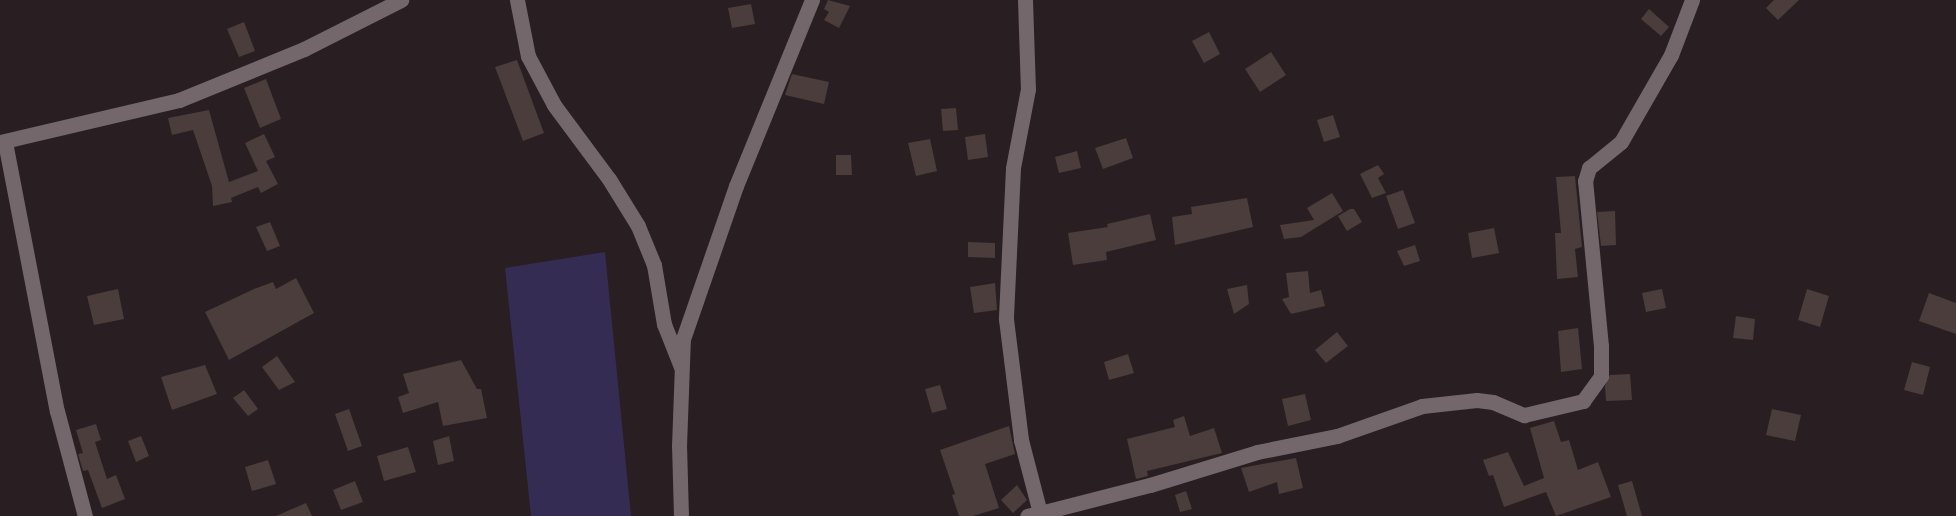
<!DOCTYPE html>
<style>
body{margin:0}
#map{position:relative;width:1956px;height:516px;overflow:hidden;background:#291e22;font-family:"Roboto Condensed",sans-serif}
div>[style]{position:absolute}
.water>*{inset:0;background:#352c53}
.building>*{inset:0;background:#4a3d3b}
.minor>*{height:15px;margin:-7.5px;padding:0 7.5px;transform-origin:7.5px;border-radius:7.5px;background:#74676b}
span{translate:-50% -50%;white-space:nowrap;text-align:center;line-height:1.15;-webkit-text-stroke:5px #291e22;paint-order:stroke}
</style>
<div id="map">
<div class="water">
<div style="clip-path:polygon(605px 252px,631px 516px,531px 516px,505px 268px)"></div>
</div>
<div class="building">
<div style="clip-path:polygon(828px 0,850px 6px,839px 28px,824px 20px,829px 12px,824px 9px)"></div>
<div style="clip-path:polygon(1774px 0,1799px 0,1778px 20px,1766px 8px)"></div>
<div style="clip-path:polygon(751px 4px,755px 24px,732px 28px,728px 8px)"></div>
<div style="clip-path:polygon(1649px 9px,1669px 27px,1661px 36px,1641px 19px)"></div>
<div style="clip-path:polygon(244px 22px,255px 51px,239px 57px,227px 29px)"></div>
<div style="clip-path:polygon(1209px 32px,1220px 54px,1204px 63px,1192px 41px)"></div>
<div style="clip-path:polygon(1271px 52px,1286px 75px,1260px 92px,1245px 69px)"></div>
<div style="clip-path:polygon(517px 60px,544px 133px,523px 141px,495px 67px)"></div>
<div style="clip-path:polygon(792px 74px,829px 82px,824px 104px,785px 95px)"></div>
<div style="clip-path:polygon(266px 79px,281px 119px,260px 128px,244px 88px)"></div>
<div style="clip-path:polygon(956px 108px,958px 130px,943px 131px,941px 109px)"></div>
<div style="clip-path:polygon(209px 110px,229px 182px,258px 171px,245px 143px,264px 134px,275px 157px,266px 161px,278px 184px,261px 193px,258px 187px,231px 198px,232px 202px,213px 206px,212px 186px,193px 130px,172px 135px,168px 118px)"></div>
<div style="clip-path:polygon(1333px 115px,1340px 137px,1324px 142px,1317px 120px)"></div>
<div style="clip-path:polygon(985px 134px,988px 157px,968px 160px,965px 137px)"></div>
<div style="clip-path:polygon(1126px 138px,1133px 158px,1103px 169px,1095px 148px)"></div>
<div style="clip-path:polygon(930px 139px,937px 171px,916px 176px,908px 143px)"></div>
<div style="clip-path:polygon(1077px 151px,1081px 168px,1059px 173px,1055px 157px)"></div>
<div style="clip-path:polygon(836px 155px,851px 155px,852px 175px,836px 175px)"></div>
<div style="clip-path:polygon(1378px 165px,1384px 174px,1378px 178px,1386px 193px,1372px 198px,1360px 174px)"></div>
<div style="clip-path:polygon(1575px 176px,1582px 247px,1575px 249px,1578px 277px,1557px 279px,1555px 233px,1561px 233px,1556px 177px)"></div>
<div style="clip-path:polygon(1403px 190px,1415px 223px,1398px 229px,1386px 196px)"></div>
<div style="clip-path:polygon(1332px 193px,1343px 211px,1301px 237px,1284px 239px,1280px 225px,1314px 220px,1307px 208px)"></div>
<div style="clip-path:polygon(1247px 198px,1253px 227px,1175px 245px,1172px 217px,1192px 214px,1191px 207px)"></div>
<div style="clip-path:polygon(1350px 209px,1354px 209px,1362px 222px,1347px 231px,1338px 216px)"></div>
<div style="clip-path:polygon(1615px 211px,1616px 245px,1601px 246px,1597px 212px)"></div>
<div style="clip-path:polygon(1150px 214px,1156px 240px,1106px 252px,1107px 260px,1073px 265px,1068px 233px,1108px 227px,1107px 224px)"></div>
<div style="clip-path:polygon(270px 222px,280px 246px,267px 251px,256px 227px)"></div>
<div style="clip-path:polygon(1494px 228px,1499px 253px,1472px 258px,1468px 233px)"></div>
<div style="clip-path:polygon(968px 242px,995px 243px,995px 258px,968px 257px)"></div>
<div style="clip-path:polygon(1415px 245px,1420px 261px,1404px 266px,1397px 251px)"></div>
<div style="clip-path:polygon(1308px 271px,1310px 293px,1321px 290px,1325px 306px,1291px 314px,1282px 299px,1289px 297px,1286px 273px)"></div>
<div style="clip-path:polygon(296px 278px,314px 313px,229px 360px,205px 312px,254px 289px,273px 282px,276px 289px)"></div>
<div style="clip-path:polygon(995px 283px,997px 310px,974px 313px,970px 287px)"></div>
<div style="clip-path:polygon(1247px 285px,1249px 304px,1234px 314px,1227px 289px)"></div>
<div style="clip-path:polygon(118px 289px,124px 319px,94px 325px,87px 296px)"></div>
<div style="clip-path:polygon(1662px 289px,1666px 308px,1646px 312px,1642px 293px)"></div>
<div style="clip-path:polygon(1807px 289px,1829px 296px,1820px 327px,1798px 320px)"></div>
<div style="clip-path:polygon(1929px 293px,1956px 303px,1956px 334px,1919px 321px)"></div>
<div style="clip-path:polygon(1736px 316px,1755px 319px,1753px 340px,1733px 338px)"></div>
<div style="clip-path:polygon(1578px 328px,1582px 369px,1561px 372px,1558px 331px)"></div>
<div style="clip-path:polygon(1337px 332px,1348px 346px,1326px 363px,1315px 350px)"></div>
<div style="clip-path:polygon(1128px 354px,1134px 373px,1109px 380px,1104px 362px)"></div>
<div style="clip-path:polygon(277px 356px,295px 382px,279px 390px,262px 367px)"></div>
<div style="clip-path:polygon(461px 360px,477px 389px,481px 389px,487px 418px,443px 426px,438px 402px,403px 413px,398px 397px,409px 393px,403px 374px)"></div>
<div style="clip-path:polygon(1912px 362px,1930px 367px,1923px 395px,1904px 390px)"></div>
<div style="clip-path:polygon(205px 365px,217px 394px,172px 410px,161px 377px)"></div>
<div style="clip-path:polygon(1630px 374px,1632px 400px,1606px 401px,1605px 386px,1610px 375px)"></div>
<div style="clip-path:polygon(940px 385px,947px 409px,932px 413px,925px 389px)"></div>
<div style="clip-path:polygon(244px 390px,258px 409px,248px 416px,233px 398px)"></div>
<div style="clip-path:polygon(1305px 394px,1311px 420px,1288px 426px,1282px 399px)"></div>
<div style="clip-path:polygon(349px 409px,362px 446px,348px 451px,335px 414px)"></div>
<div style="clip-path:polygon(1772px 409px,1801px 415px,1795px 441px,1766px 435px)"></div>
<div style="clip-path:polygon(1184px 416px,1190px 436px,1214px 428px,1222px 453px,1147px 471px,1148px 476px,1136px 479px,1127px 439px,1175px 427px,1173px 420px)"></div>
<div style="clip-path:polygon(1554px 421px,1561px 442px,1569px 440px,1578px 470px,1598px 462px,1611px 497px,1556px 516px,1546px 492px,1504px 507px,1493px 475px,1489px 476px,1483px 460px,1508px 452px,1524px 486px,1544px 478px,1530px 428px)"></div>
<div style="clip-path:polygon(96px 424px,101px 440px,95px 442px,107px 479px,116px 475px,125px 499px,102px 508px,88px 470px,83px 471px,78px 454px,83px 453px,76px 430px)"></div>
<div style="clip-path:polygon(1009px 426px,1015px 454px,985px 464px,999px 508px,973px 516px,959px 516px,952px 495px,955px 494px,940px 450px)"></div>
<div style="clip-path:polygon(141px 436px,149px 456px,136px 462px,128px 441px)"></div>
<div style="clip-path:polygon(449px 436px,454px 461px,438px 465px,433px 441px)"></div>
<div style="clip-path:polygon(408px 447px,416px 472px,384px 481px,377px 456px)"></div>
<div style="clip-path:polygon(1296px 458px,1303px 488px,1279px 494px,1277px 482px,1249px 492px,1241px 468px)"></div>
<div style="clip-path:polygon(268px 460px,276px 484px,252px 491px,245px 467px)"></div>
<div style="clip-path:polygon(355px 481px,363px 502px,341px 510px,333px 490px)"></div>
<div style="clip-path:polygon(1632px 481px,1642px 516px,1627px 516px,1618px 485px)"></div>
<div style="clip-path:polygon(1017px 485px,1027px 500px,1013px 513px,1001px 500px)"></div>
<div style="clip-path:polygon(1186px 491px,1192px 509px,1180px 512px,1175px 495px)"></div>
<div style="clip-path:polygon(306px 503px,312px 516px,276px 516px)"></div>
</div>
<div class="minor">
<div style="left:517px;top:0;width:57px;rotate:78.9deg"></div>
<div style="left:528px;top:56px;width:55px;rotate:62deg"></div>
<div style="left:554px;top:105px;width:92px;rotate:53.4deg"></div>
<div style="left:609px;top:179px;width:55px;rotate:58.3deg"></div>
<div style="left:638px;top:226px;width:42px;rotate:67.7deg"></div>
<div style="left:654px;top:265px;width:60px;rotate:80.4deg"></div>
<div style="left:664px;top:324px;width:46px;rotate:68.4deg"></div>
<div style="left:1025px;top:0;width:89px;rotate:88.1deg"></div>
<div style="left:1028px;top:89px;width:80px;rotate:100.8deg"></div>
<div style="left:1013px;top:168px;width:151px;rotate:92.7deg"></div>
<div style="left:1006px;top:319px;width:122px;rotate:82.9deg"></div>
<div style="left:1021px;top:440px;width:75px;rotate:75.4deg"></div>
<div style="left:1040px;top:513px;width:13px;rotate:167deg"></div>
<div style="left:0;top:142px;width:184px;rotate:-13.2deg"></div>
<div style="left:179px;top:100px;width:135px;rotate:-22.2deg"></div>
<div style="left:304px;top:49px;width:109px;rotate:-26.8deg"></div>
<div style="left:5px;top:142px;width:274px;rotate:79.1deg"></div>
<div style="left:57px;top:411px;width:109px;rotate:75.1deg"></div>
<div style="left:1040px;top:513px;width:114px;rotate:-14.3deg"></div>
<div style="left:1150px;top:485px;width:112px;rotate:-17.1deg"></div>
<div style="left:1257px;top:452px;width:82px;rotate:-11.3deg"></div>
<div style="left:1337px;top:436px;width:90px;rotate:-19.4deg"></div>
<div style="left:1422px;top:406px;width:55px;rotate:-6.2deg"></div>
<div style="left:1477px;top:400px;width:16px;rotate:7deg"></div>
<div style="left:1493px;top:402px;width:34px;rotate:23deg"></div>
<div style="left:1524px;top:415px;width:61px;rotate:-13.3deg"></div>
<div style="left:1583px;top:401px;width:31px;rotate:-54deg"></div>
<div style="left:1601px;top:376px;width:30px;rotate:-90deg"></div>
<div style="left:1601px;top:346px;width:166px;rotate:-95.5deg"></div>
<div style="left:1585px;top:181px;width:14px;rotate:-73deg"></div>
<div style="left:1589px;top:168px;width:41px;rotate:-39.1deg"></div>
<div style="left:1621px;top:142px;width:100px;rotate:-60.1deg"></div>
<div style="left:1671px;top:55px;width:59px;rotate:-69.1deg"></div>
<div style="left:681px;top:516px;width:70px;rotate:-91.6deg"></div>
<div style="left:679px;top:446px;width:107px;rotate:-87.9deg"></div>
<div style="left:683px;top:339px;width:162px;rotate:-70.9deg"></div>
<div style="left:736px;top:186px;width:201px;rotate:-67.8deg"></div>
</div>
</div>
